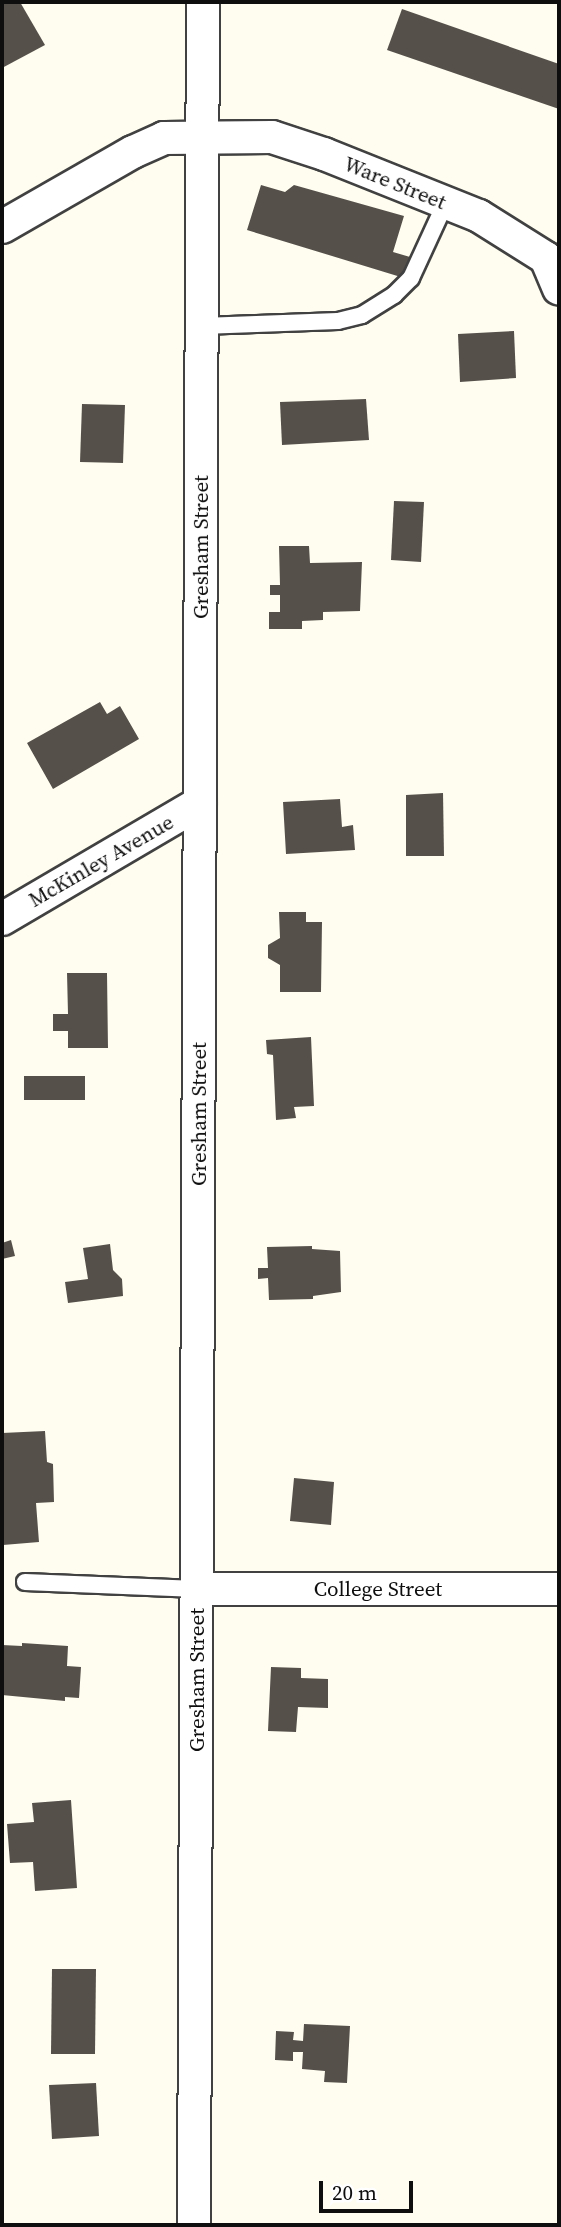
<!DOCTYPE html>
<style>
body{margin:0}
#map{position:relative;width:561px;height:2227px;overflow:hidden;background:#fefdef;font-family:"Source Serif 4",serif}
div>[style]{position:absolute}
.building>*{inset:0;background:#56504b}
.roads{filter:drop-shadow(2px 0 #414141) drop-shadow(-2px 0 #414141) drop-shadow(0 2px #414141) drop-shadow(0 -2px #414141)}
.service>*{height:16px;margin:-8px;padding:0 8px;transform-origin:8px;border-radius:8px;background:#fff}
.minor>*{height:32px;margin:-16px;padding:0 16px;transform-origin:16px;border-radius:16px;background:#fff}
span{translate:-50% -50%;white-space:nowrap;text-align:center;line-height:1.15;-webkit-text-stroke:7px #fff;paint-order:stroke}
.street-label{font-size:21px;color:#0e0e0e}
.frame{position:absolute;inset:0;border:4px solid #0e0e0e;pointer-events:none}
.scale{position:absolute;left:319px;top:2181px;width:94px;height:32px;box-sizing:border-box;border:4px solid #0e0e0e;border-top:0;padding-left:9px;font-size:21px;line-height:24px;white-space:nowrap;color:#0e0e0e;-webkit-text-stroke:5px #fff;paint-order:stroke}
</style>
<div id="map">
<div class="building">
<div style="clip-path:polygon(7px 2px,20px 2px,45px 45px,2px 68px,2px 4px)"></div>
<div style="clip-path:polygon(402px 9px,559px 64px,559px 109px,387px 50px)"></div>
<div style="clip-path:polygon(261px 185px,285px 192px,294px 185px,404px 216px,393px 252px,410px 257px,404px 278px,247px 230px)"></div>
<div style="clip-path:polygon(514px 331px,516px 378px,460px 382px,458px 334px)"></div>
<div style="clip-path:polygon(366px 399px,369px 440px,282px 445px,280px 402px)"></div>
<div style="clip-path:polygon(82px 404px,125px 405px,123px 463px,80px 462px)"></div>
<div style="clip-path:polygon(394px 501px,424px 502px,421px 562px,391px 560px)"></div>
<div style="clip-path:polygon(279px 546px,309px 546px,310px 563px,362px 562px,360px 611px,323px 612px,323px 620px,302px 621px,302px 629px,269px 629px,269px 612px,280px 612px,280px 595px,270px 595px,270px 585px,280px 585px)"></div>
<div style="clip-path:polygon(100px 702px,107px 714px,120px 706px,139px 739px,53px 789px,27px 743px)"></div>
<div style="clip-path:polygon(443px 793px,444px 856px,406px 856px,406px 795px)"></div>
<div style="clip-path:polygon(340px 799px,342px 827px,353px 825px,355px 850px,286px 854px,283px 802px)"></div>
<div style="clip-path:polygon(279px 912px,306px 912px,306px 922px,322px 922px,321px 992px,280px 992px,280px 965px,268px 958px,268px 945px,280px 938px)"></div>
<div style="clip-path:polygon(67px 973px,107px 973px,108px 1048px,68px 1048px,68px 1031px,53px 1031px,53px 1014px,68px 1014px)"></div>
<div style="clip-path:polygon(311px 1037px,314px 1106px,294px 1107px,296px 1118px,276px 1120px,273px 1055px,267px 1054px,266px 1040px)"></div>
<div style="clip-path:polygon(24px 1076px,85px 1076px,85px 1100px,24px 1100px)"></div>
<div style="clip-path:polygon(11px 1240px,15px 1256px,2px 1259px,2px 1243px)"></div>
<div style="clip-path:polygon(110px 1244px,113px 1270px,122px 1279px,123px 1296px,68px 1303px,65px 1282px,88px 1279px,83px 1248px)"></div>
<div style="clip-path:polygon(312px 1246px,312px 1249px,340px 1251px,341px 1292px,313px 1296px,313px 1299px,269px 1300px,268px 1278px,258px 1279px,258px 1268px,268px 1268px,267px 1247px)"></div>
<div style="clip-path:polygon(45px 1431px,47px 1462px,53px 1464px,54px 1502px,36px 1503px,39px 1542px,3px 1545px,2px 1433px)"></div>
<div style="clip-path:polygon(294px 1478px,334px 1482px,331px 1525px,290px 1521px)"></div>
<div style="clip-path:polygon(22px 1643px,68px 1646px,67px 1666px,81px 1667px,79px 1698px,65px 1697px,65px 1701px,2px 1695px,2px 1645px,22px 1646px)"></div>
<div style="clip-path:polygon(271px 1667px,301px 1668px,301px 1678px,328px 1679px,328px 1708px,298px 1707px,296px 1732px,268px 1731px)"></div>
<div style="clip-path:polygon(71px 1800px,77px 1888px,35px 1891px,33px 1862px,10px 1863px,7px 1824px,34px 1822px,32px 1803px)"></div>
<div style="clip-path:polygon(52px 1969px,96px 1969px,95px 2054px,51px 2054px)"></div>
<div style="clip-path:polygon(304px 2024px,350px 2026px,347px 2083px,324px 2082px,325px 2071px,302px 2069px,303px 2052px,293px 2052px,293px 2061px,275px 2060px,276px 2031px,294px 2032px,293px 2040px,303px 2041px)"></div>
<div style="clip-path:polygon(96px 2083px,99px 2136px,52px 2139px,49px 2085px)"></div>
</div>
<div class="roads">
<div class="service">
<div style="left:202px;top:326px;width:136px;rotate:-2.1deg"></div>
<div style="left:338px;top:321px;width:25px;rotate:-14deg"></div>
<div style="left:362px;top:315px;width:38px;rotate:-32deg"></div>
<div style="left:394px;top:295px;width:24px;rotate:-45deg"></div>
<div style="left:411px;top:278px;width:81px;rotate:-65.3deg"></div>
<div style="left:25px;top:1582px;width:172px;rotate:2.3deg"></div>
</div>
<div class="minor">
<div style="left:2px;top:227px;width:151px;rotate:-29.8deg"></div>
<div style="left:133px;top:152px;width:34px;rotate:-24deg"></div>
<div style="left:164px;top:138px;width:108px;rotate:-0.5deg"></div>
<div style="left:272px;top:137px;width:55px;rotate:18.1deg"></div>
<div style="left:324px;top:154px;width:167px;rotate:21.8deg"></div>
<div style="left:479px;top:216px;width:79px;rotate:32.1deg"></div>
<div style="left:546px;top:258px;width:33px;rotate:67deg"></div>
<div style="left:2px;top:919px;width:229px;rotate:-30.4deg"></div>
<div style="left:197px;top:1589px;width:362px"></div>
<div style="left:194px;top:2225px;width:2223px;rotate:-89.77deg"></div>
</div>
</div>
<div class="street-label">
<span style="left:395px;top:183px;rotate:22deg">Ware Street</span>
<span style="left:201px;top:547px;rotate:-90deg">Gresham Street</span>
<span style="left:101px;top:861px;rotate:-30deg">McKinley Avenue</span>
<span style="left:199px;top:1114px;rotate:-90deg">Gresham Street</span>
<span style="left:378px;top:1589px">College Street</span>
<span style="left:197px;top:1680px;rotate:-90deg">Gresham Street</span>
</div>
<div class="frame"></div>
<div class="scale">20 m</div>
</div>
